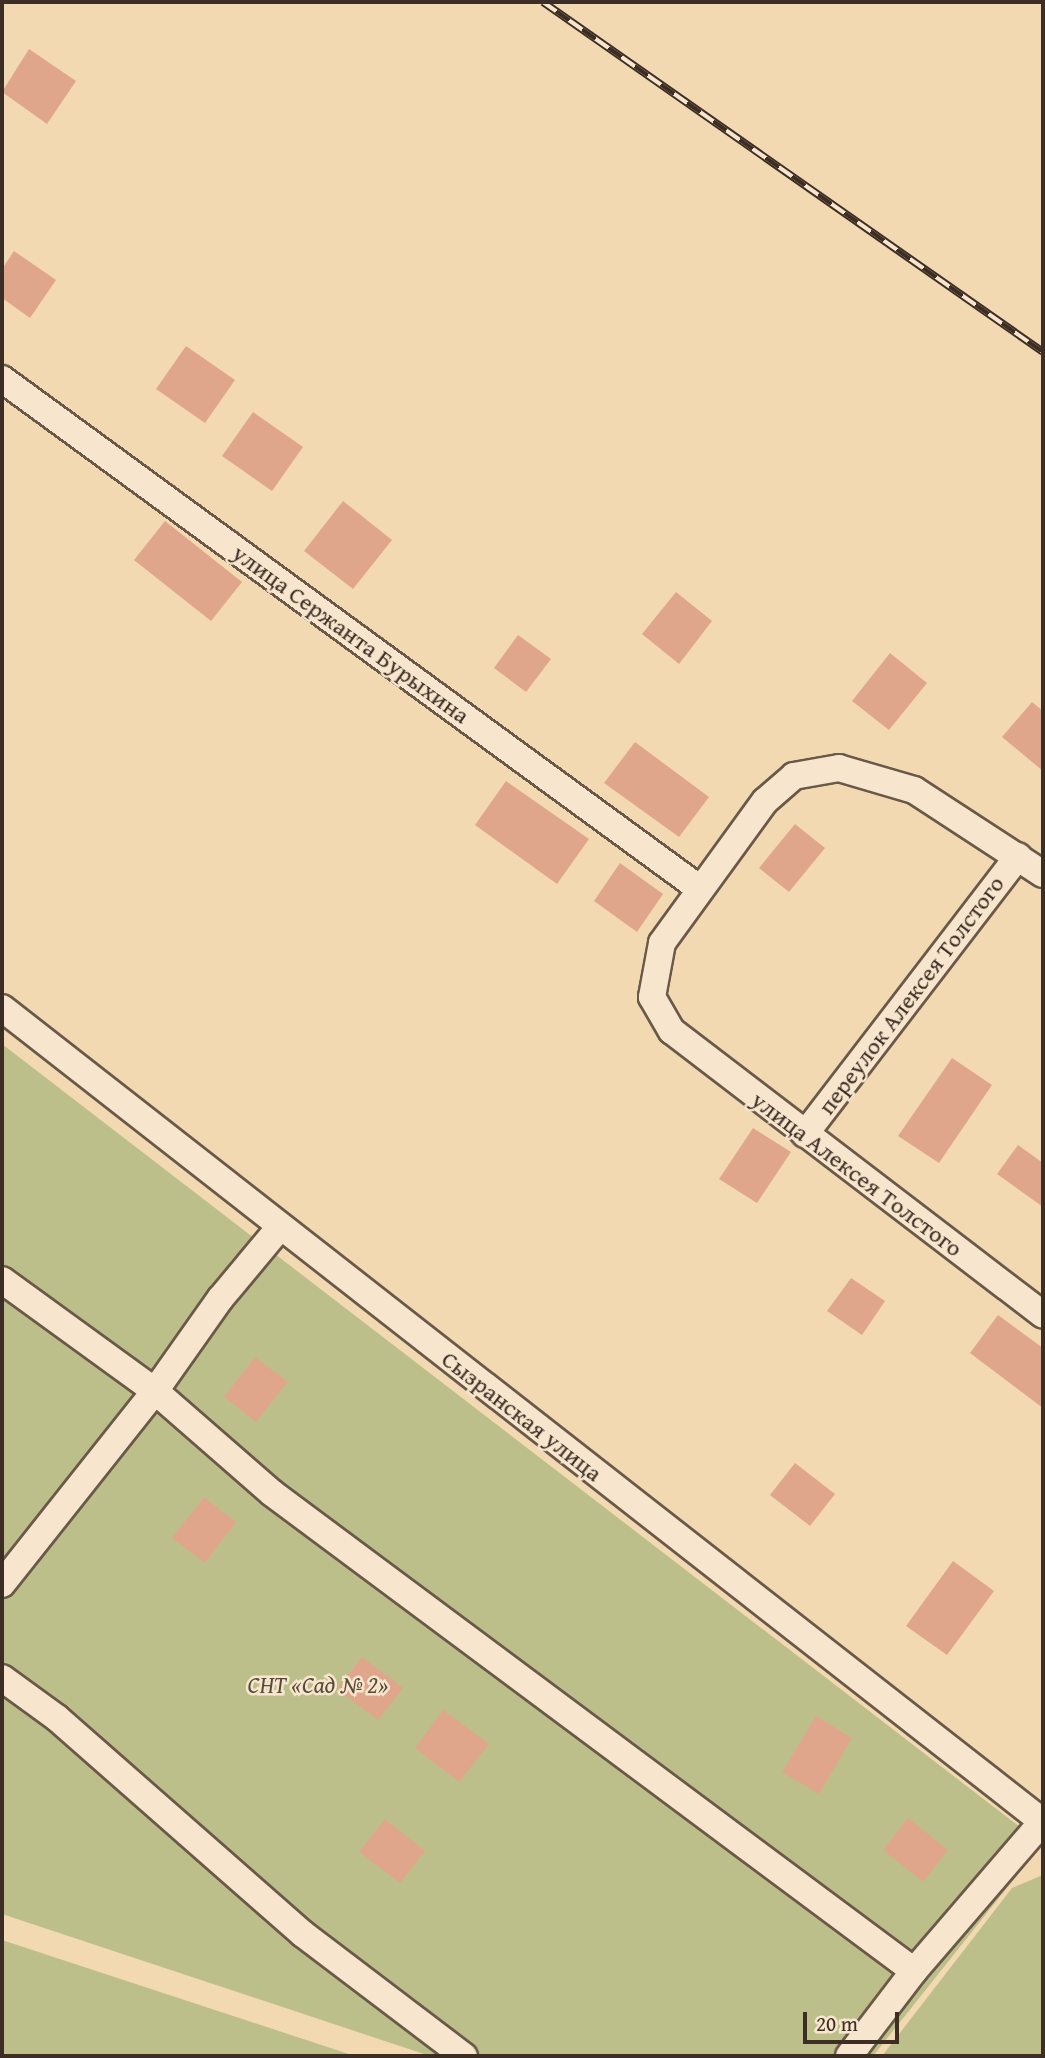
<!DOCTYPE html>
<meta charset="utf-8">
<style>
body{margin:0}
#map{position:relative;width:1045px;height:2058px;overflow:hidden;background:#f3d9b2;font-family:"Gentium Book Plus",serif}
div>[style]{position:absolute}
.green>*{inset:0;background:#bdbf8b}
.building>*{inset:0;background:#e0a68b}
.roads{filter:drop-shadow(2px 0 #6a5948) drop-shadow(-2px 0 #6a5948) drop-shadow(0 2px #6a5948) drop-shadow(0 -2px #6a5948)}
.street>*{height:26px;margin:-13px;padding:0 13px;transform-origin:13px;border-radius:13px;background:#f7e6cd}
.rail>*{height:8px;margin-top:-4px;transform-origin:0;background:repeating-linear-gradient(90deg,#f7e6cd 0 16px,#3c2e25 0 32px);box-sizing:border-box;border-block:2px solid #3c2e25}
span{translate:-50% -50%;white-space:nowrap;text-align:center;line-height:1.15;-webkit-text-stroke:5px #f7e6cd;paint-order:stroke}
.street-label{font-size:24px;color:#3c2e25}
.park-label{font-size:24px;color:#564b39;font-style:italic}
.frame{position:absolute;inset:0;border:4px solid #3c2e25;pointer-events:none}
.scale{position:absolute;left:803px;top:2012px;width:96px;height:32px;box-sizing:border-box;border:4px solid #3c2e25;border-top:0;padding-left:9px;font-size:21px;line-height:24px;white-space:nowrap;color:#3c2e25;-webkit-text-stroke:5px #f7e6cd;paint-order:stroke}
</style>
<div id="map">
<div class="green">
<div style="clip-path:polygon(2px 1044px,1042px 1844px,873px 2056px,430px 2056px,2px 1914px)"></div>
<div style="clip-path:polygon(1043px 1875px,1043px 2056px,882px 2056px,1012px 1888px)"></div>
<div style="clip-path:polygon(2px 1940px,355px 2056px,2px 2056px)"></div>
</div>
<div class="building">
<div style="clip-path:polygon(29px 49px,76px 81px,47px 124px,2px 92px)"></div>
<div style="clip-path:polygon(14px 251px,56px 280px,30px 318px,2px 298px,2px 269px)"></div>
<div style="clip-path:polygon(186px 346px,235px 380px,205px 423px,156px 389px)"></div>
<div style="clip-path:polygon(253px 412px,303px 447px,272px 491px,222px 456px)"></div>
<div style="clip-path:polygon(343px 501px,392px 540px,353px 589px,304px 551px)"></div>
<div style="clip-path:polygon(165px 521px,242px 582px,211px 621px,134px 560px)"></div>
<div style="clip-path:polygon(676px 592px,712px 621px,679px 664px,642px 634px)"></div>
<div style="clip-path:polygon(518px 635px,551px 659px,526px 692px,494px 668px)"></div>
<div style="clip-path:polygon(890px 653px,927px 683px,889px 730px,852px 701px)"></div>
<div style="clip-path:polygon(1032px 702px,1043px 711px,1043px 771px,1002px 737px)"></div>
<div style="clip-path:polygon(635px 742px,709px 797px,679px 837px,604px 783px)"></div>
<div style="clip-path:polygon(506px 781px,589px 839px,557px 884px,475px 825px)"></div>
<div style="clip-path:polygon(795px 824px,825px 848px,789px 892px,759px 868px)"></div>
<div style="clip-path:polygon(620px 863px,663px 894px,637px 932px,594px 901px)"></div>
<div style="clip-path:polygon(952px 1058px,992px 1085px,939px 1163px,898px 1136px)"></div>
<div style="clip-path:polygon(753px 1128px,791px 1152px,757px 1203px,719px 1179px)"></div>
<div style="clip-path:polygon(1018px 1145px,1043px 1163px,1043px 1207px,997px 1174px)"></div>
<div style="clip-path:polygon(851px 1278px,885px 1301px,862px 1335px,827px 1311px)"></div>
<div style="clip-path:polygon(998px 1315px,1043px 1348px,1043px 1408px,970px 1353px)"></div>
<div style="clip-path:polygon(255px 1357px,288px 1382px,256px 1422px,224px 1397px)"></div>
<div style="clip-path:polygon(795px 1463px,835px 1494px,810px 1526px,770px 1495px)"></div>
<div style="clip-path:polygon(204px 1497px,236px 1522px,205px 1563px,172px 1538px)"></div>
<div style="clip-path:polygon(953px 1561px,994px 1591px,947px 1655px,906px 1626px)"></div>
<div style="clip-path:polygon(362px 1657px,403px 1688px,378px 1720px,337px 1689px)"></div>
<div style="clip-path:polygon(443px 1710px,489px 1744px,459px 1782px,415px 1748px)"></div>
<div style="clip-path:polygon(816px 1716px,852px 1738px,819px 1794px,782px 1772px)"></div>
<div style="clip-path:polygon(908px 1818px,948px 1850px,923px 1882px,883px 1850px)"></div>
<div style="clip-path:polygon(385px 1819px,425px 1851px,400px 1883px,359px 1852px)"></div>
</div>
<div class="roads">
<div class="street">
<div style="left:2px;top:379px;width:864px;rotate:36.15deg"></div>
<div style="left:1043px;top:874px;width:154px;rotate:-146.9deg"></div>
<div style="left:914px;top:790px;width:78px;rotate:-163.7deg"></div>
<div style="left:839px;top:768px;width:46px;rotate:169.9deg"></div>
<div style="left:794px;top:776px;width:38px;rotate:139deg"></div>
<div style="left:765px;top:801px;width:175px;rotate:126deg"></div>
<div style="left:662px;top:943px;width:55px;rotate:100.5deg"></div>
<div style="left:652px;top:997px;width:39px;rotate:60deg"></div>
<div style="left:672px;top:1031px;width:467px;rotate:37.4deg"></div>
<div style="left:2px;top:1008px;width:1321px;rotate:38.02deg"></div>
<div style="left:805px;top:1134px;width:350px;rotate:-52.5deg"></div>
<div style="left:2px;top:1280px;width:189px;rotate:36deg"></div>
<div style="left:155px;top:1391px;width:155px;rotate:41.1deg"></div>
<div style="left:272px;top:1493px;width:800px;rotate:36.67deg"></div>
<div style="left:2px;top:1584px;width:246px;rotate:-51.6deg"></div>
<div style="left:155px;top:1391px;width:113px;rotate:-54.8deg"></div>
<div style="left:220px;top:1299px;width:94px;rotate:-50.2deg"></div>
<div style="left:2px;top:1678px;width:68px;rotate:36deg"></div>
<div style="left:57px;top:1718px;width:327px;rotate:41.3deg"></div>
<div style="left:303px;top:1934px;width:202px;rotate:37.2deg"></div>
<div style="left:849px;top:2056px;width:107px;rotate:-52.6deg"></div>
<div style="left:914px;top:1971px;width:196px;rotate:-49.3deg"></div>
</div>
</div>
<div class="rail">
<div style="left:543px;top:2px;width:610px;rotate:34.99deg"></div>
</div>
<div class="street-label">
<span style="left:351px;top:634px;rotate:36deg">улица Сержанта Бурыхина</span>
<span style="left:911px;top:995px;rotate:-53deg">переулок Алексея Толстого</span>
<span style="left:857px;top:1174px;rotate:37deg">улица Алексея Толстого</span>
<span style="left:522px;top:1416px;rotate:38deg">Сызранская улица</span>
</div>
<div class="park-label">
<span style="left:318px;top:1685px">СНТ «Сад № 2»</span>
</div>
<div class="frame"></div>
<div class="scale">20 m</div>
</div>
